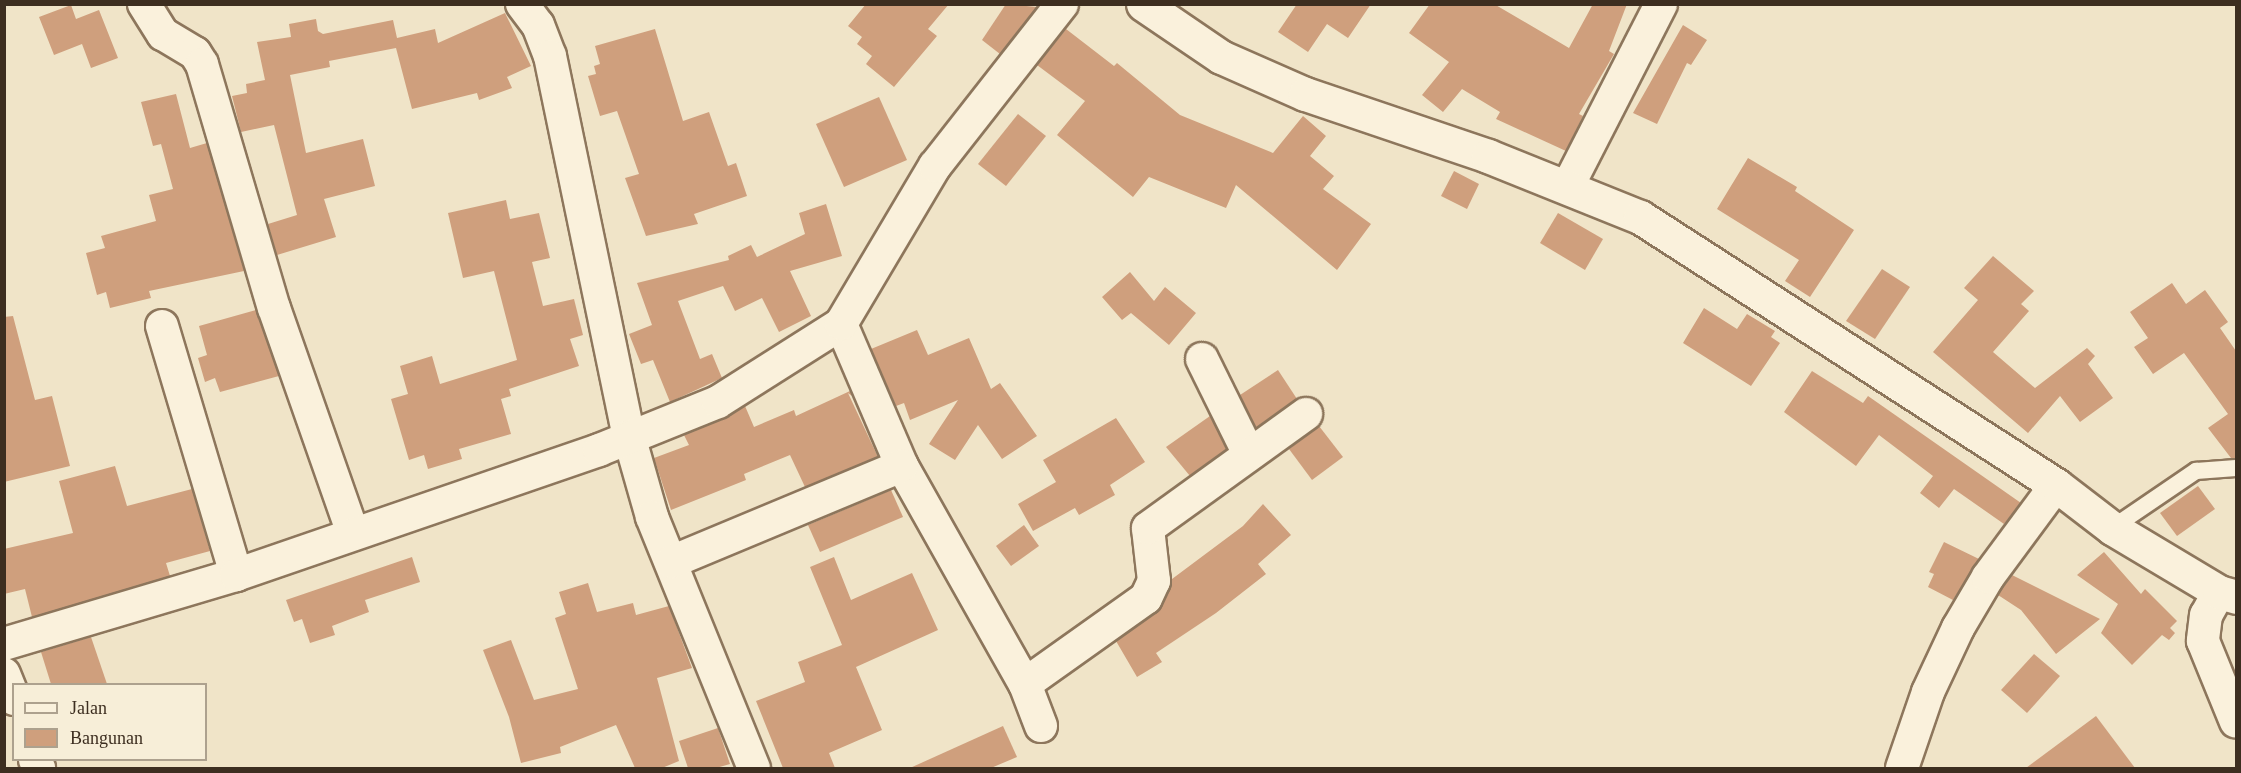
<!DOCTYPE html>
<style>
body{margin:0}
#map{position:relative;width:2241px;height:773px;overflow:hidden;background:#f0e4c8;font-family:Georgia,serif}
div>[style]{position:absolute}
.building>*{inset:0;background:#cf9f7d}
.roads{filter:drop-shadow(2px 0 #8d765c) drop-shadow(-2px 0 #8d765c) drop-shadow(0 2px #8d765c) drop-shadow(0 -2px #8d765c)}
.service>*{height:16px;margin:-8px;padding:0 8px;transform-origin:8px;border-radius:8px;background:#faf1dc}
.minor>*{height:32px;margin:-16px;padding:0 16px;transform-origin:16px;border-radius:16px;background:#faf1dc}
.secondary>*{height:33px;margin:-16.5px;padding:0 16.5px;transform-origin:16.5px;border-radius:16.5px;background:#faf1dc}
span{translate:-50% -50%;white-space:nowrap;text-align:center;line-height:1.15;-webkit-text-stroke:4.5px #f7eed8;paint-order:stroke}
.frame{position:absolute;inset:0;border:6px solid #3d2e20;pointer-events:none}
.legend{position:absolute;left:12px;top:683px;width:195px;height:78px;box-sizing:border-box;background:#f7eed8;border:2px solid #ada18e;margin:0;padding:8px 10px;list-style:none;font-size:18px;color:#3d2e20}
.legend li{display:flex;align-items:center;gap:12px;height:30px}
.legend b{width:30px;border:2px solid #ada18e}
</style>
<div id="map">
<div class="building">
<div style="clip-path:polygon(866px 4px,949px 4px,928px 29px,937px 36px,894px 87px,866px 64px,872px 56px,857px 44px,862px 37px,848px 26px)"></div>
<div style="clip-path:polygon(1006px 4px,1037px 7px,1000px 54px,982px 40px)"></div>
<div style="clip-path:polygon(1297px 4px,1371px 4px,1348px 38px,1327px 24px,1308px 52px,1278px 32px)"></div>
<div style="clip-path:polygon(1430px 4px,1494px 4px,1569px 48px,1593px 4px,1627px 4px,1609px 51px,1614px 54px,1579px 114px,1583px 116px,1566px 151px,1496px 119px,1500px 112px,1462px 89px,1443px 112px,1422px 95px,1449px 62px,1409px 33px)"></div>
<div style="clip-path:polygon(71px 5px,76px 19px,99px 10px,118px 58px,91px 68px,82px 44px,54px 55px,39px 17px)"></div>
<div style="clip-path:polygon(505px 13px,531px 66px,507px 77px,512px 88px,479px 100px,477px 93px,412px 109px,396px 48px,329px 61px,330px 67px,290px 75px,306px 153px,363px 139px,375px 186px,324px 199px,336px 237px,277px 255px,268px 224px,297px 215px,274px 125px,241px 132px,232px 96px,247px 93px,246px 84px,265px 80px,257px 42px,291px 37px,289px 24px,316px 19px,318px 31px,323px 34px,393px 20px,397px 38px,435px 29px,438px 43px)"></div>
<div style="clip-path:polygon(1683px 25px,1707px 40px,1691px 65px,1687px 63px,1657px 124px,1633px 113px)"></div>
<div style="clip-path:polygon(655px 29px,683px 121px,709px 112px,728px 166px,736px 163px,747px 196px,694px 214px,698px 224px,646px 236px,625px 178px,639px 174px,617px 111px,600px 116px,588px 76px,596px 74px,594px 66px,600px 64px,595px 46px)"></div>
<div style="clip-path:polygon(1066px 29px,1114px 66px,1117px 63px,1180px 115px,1273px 153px,1303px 116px,1326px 136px,1310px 156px,1334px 176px,1323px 189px,1371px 224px,1337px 270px,1236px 185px,1226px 208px,1149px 177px,1133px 197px,1057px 135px,1085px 101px,1037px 65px)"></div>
<div style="clip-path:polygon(176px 94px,190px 148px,207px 143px,244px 271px,149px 291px,151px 298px,110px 308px,106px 292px,97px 295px,86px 253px,105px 248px,101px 236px,156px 221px,149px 195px,173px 189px,161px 144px,153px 146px,141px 102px)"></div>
<div style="clip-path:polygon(879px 97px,907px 160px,844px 187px,816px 124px)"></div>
<div style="clip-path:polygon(1018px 114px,1046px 136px,1006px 186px,978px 164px)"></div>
<div style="clip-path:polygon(1748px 158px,1797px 187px,1795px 191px,1854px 230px,1810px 297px,1785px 281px,1799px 260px,1717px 209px)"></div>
<div style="clip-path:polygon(1454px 171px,1479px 184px,1467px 209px,1441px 196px)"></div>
<div style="clip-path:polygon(506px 200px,510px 219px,539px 213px,550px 258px,532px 262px,543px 306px,574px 299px,583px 335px,570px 339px,579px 366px,509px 389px,511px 396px,501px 399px,511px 434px,459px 449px,462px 459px,428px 469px,424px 455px,409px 460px,391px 399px,408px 394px,400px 366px,432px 356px,440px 384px,517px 360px,494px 271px,463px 278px,448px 213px)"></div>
<div style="clip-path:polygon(826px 204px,842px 256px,790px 271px,811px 316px,779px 332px,762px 298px,735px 311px,723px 286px,678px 301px,700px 359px,712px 354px,722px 378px,670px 402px,653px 360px,641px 364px,629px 334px,652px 325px,637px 283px,729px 260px,728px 256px,751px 245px,757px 257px,805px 234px,799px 213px)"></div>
<div style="clip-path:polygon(1558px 213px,1603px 239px,1585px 270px,1540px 243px)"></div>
<div style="clip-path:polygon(1993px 256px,2034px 291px,2021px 304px,2029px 311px,1993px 352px,2035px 388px,2087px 348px,2095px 356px,2088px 364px,2113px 398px,2080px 422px,2060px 396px,2028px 433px,1933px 352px,1978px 300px,1964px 288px)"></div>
<div style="clip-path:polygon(1882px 269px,1910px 287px,1875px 339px,1846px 321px)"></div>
<div style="clip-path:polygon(1130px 272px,1154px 301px,1165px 287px,1196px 313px,1169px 345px,1131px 313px,1122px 320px,1102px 297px)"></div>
<div style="clip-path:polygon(2172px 283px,2186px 304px,2205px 290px,2228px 322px,2220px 328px,2236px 351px,2236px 458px,2231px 458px,2208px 428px,2228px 414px,2184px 353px,2153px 374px,2134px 347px,2148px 338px,2130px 312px)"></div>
<div style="clip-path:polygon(1704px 308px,1737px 329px,1747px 314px,1775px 331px,1771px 337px,1780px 343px,1751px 386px,1683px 343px)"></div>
<div style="clip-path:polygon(256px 310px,279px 376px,220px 392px,215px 378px,205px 382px,198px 358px,207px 355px,199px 326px)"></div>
<div style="clip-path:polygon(13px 316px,35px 400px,52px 396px,70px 466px,4px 482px,4px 317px)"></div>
<div style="clip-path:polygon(917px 330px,928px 355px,969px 338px,991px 389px,1000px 383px,1037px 436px,1002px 459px,978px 425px,955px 460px,929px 444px,958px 400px,910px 420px,904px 403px,896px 406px,871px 349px)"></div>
<div style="clip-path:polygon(1278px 370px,1297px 399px,1256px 428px,1240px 395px)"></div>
<div style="clip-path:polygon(1812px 371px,1863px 403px,1868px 396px,2021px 503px,2004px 524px,1954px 489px,1939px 508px,1920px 493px,1933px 476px,1879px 435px,1856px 466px,1784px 412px)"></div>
<div style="clip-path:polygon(850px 391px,852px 396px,848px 393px,878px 457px,805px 487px,790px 455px,744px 474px,746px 480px,671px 510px,654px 458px,689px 445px,684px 435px,745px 406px,754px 427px,794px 410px,796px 416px)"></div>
<div style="clip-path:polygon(1210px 416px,1227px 449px,1190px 476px,1166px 447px)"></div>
<div style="clip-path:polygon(1116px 418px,1145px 462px,1110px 485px,1115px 495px,1079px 515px,1075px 508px,1033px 531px,1018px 504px,1056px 482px,1043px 460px)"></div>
<div style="clip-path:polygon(1319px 426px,1343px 457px,1312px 480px,1289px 449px)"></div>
<div style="clip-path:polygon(115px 466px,127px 506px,192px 489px,210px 551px,166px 563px,170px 576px,32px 617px,25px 589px,4px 594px,4px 549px,73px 533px,59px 481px)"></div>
<div style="clip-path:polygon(2198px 486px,2215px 509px,2177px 536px,2160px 513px)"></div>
<div style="clip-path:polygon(891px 490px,903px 517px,820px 552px,808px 525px)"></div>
<div style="clip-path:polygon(1263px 504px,1291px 535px,1258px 564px,1266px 574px,1216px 613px,1156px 653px,1162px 662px,1137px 677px,1116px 641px,1157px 612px,1172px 579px,1243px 526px)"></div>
<div style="clip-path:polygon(1024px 525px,1039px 546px,1011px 566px,996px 546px)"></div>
<div style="clip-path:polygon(1944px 542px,1979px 559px,1953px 600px,1928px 587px,1934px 574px,1929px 572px)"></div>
<div style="clip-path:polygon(2104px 552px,2141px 594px,2145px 589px,2177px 621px,2170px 628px,2175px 633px,2169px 640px,2162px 635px,2132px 665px,2101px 633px,2118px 604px,2077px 575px)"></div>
<div style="clip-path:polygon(412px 557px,420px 582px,365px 600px,369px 612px,332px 626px,335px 635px,310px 643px,302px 619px,294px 622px,286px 600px)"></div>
<div style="clip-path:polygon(834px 557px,851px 600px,912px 573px,938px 630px,856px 667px,882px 730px,829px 753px,835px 768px,783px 768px,756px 701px,805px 682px,798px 662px,842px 645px,810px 567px)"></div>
<div style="clip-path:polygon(2012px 575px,2100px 619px,2056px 654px,2021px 610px,1998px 595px)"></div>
<div style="clip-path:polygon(588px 583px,597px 612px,633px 603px,636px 615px,669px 606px,692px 668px,657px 678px,679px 761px,662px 768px,635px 768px,616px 725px,560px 747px,561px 753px,521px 763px,509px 717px,483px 650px,511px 640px,534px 700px,578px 689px,555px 618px,566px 614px,559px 592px)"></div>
<div style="clip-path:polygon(91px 637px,107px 684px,51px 684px,41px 652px)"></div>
<div style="clip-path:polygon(2034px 654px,2060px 676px,2027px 713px,2001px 690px)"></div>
<div style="clip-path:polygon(2096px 716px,2135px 768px,2026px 768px)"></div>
<div style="clip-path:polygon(1003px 726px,1017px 757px,991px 768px,910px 768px)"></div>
<div style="clip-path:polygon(718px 728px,730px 764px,716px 768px,688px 768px,679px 741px)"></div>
</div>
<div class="roads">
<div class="service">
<div style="left:2112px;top:528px;width:102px;rotate:-34.2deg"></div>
<div style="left:2196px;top:471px;width:40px;rotate:-4.3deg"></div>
</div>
<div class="minor">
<div style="left:144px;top:4px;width:36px;rotate:58deg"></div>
<div style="left:163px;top:34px;width:37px;rotate:31deg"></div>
<div style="left:195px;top:53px;width:13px;rotate:58deg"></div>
<div style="left:202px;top:64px;width:254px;rotate:73.6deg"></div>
<div style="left:274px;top:308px;width:239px;rotate:70.7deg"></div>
<div style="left:522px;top:4px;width:26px;rotate:53deg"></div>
<div style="left:538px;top:25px;width:33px;rotate:69deg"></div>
<div style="left:550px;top:56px;width:388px;rotate:78.3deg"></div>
<div style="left:629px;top:436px;width:84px;rotate:74.1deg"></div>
<div style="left:652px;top:517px;width:271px;rotate:67.9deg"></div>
<div style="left:1568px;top:186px;width:204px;rotate:-62.9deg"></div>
<div style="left:841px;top:324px;width:155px;rotate:66.8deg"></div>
<div style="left:902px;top:466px;width:250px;rotate:60.6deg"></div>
<div style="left:1025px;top:684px;width:45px;rotate:69.1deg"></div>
<div style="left:162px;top:326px;width:260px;rotate:73.4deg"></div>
<div style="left:1202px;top:359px;width:106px;rotate:63.7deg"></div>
<div style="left:671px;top:562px;width:250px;rotate:-22.6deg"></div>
<div style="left:2219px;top:592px;width:26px;rotate:119deg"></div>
<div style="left:2206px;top:615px;width:26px;rotate:97deg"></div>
<div style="left:2203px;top:641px;width:87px;rotate:67.8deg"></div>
<div style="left:4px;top:644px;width:242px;rotate:-16.6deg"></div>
<div style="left:236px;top:575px;width:384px;rotate:-19deg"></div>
<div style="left:599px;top:450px;width:128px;rotate:-22deg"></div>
<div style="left:718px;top:402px;width:146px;rotate:-32.4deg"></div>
<div style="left:841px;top:324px;width:184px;rotate:-59.3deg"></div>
<div style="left:935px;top:166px;width:206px;rotate:-51.9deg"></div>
<div style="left:4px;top:674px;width:27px;rotate:68deg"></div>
<div style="left:1025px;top:684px;width:148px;rotate:-35.4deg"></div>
<div style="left:1146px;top:598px;width:19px;rotate:-65deg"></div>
<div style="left:1154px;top:581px;width:53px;rotate:-96.5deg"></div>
<div style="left:1148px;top:528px;width:195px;rotate:-35.8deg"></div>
<div style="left:35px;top:760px;width:9px;rotate:63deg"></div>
<div style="left:1902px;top:768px;width:80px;rotate:-71.1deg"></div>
<div style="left:1928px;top:692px;width:71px;rotate:-64.9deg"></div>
<div style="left:1958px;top:628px;width:59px;rotate:-59.5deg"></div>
<div style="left:1988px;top:577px;width:114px;rotate:-53.5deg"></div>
</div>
<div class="secondary">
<div style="left:1143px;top:4px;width:94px;rotate:34.2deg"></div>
<div style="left:1221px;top:57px;width:92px;rotate:23.8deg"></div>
<div style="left:1305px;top:94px;width:193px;rotate:18.7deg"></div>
<div style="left:1488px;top:156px;width:164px;rotate:21.9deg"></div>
<div style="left:1640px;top:217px;width:495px;rotate:32.8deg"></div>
<div style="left:2056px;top:485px;width:71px;rotate:37.5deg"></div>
<div style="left:2112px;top:528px;width:125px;rotate:30.9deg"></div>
<div style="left:2219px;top:592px;width:18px;rotate:16deg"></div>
</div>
</div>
<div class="frame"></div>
<ul class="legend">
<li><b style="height:8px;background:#faf1dc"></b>Jalan</li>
<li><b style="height:16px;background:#cf9f7d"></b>Bangunan</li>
</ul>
</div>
